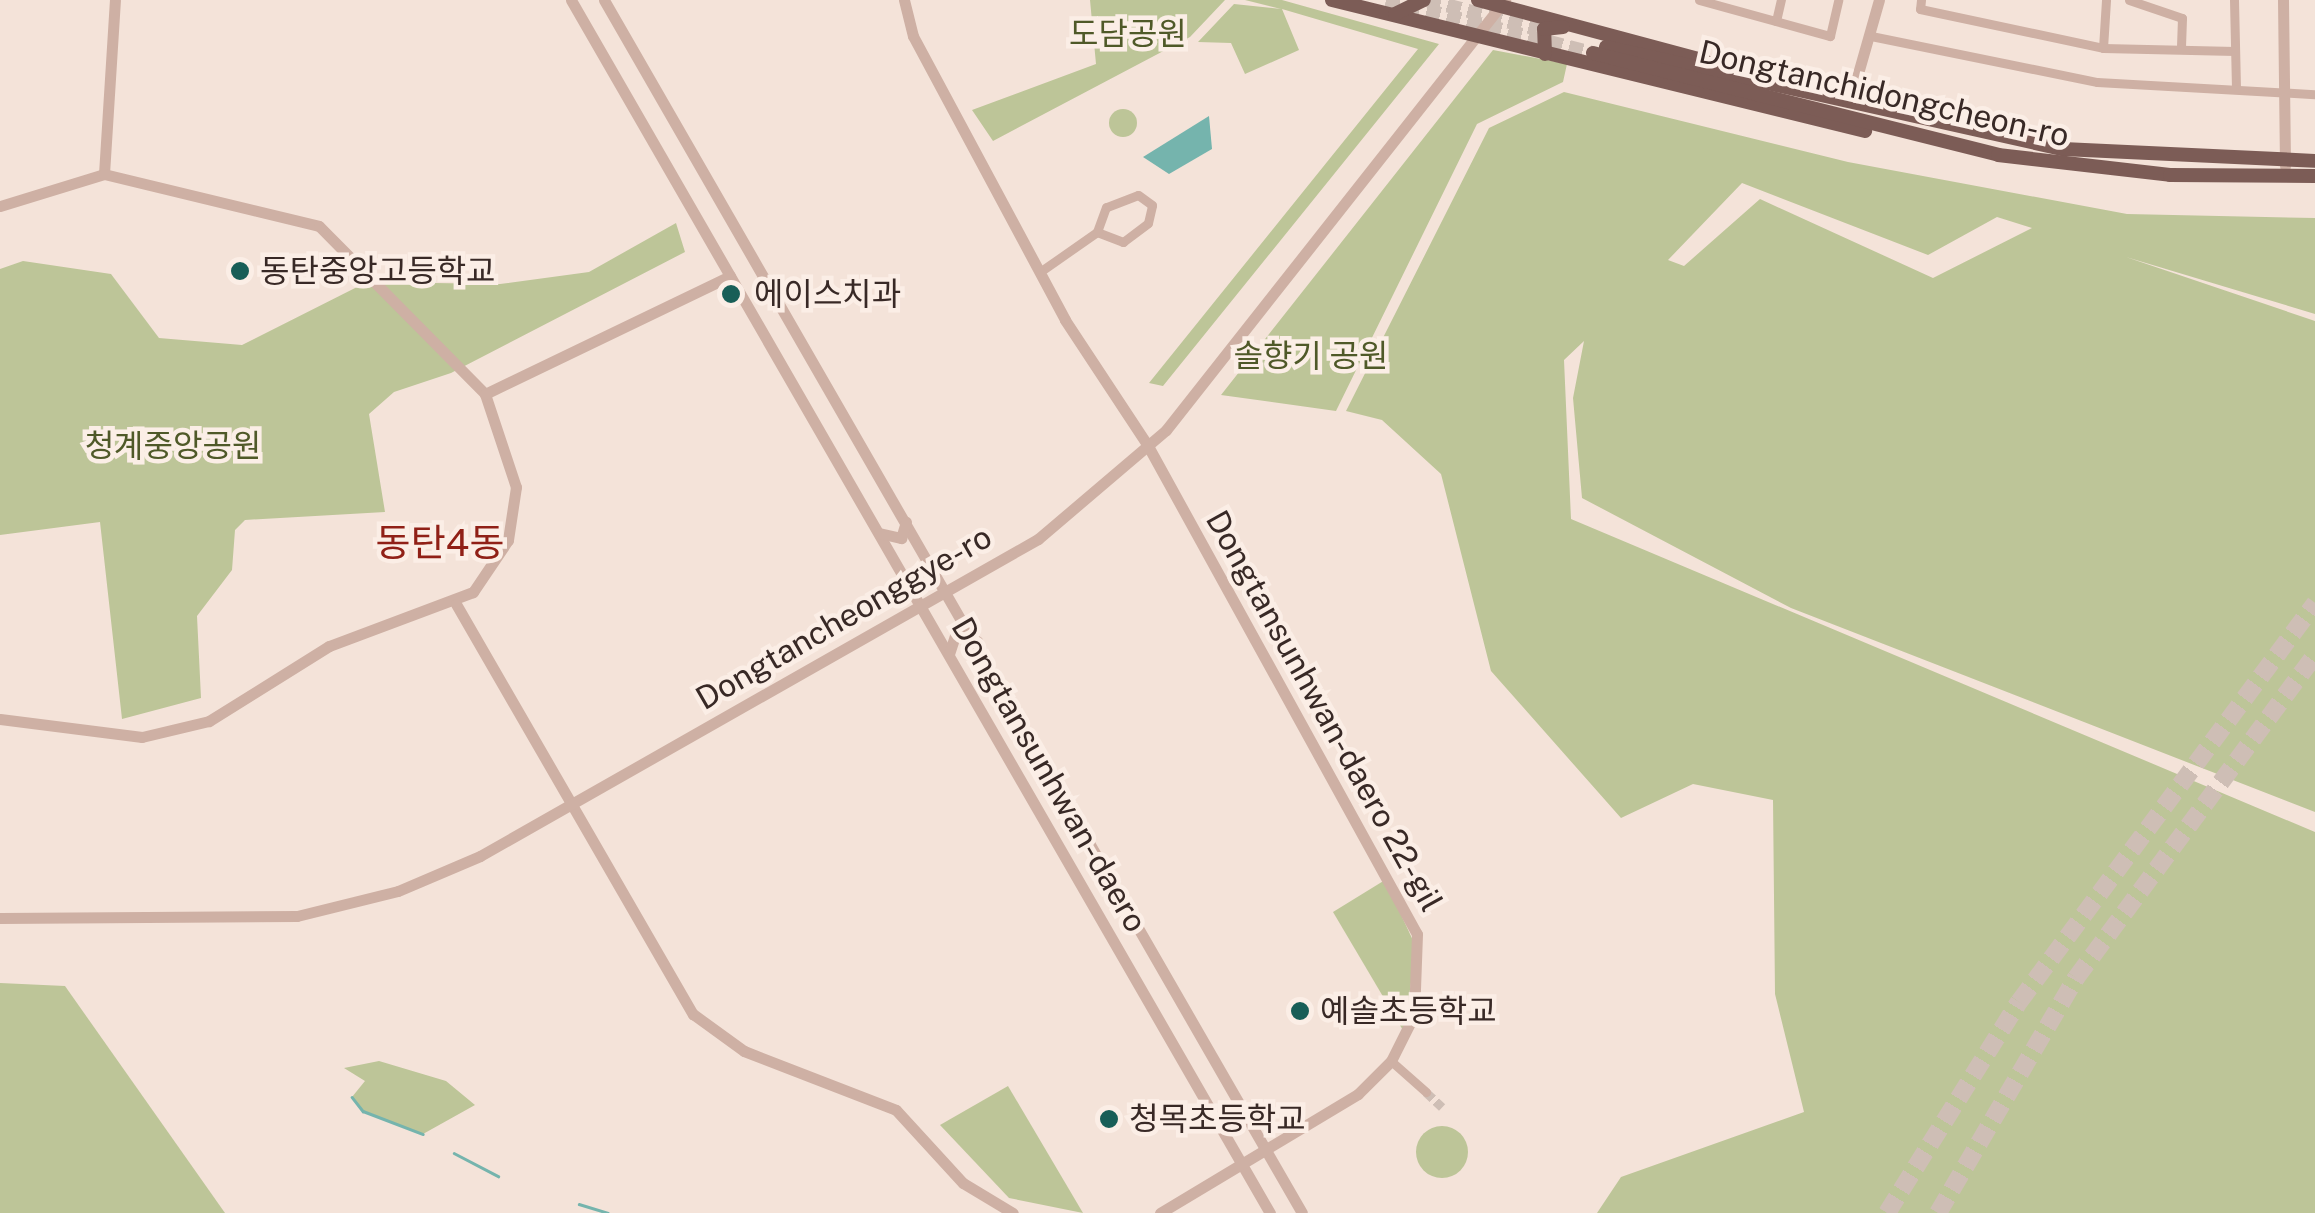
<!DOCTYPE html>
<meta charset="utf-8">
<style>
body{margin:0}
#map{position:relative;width:2315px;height:1213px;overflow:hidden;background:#f4e3d9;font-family:"Public Sans","Noto Sans KR",sans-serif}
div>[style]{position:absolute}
.green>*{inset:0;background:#bdc598}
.round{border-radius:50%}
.water>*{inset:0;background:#75b4ad}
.stream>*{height:2.5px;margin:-1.25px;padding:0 1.25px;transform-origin:1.25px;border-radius:1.25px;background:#75b4ad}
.minor-tunnel>*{height:9px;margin-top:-4.5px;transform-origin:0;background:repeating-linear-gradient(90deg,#cebeb5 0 9px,transparent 0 13.5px)}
.primary-tunnel>*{height:14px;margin-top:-7px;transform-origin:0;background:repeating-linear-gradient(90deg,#cebeb5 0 14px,transparent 0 21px)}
.motorway-tunnel>*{height:18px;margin-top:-9px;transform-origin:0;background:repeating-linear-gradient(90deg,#cebeb5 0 18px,transparent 0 27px)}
.minor>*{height:9px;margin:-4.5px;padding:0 4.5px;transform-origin:4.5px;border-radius:4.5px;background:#ceb0a4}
.tertiary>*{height:11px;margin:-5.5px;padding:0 5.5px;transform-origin:5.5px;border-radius:5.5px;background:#ceb0a4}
.primary>*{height:14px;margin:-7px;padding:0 7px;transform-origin:7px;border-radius:7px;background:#7c5c56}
.dots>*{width:28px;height:28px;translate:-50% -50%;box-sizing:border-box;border:5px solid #fbeee6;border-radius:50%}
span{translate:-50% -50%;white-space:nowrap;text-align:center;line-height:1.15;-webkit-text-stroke:9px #fbeee6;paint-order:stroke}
.park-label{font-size:32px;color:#4f5928}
.street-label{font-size:32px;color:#382926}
.poi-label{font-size:32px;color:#382926}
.left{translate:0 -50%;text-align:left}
.quarter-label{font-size:38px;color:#902017}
</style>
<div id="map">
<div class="green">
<div style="clip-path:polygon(1090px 0,1225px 0,1190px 37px,993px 141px,972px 110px,1096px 64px)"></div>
<div style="clip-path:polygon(1245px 0,1282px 0,1439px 44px,1163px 386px,1149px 383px,1418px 49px,1282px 9px,1299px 50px,1245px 74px,1231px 43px,1198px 42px,1234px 4px,1281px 9px)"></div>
<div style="clip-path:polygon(1493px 50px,1567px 64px,1563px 82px,1477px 124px,1336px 411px,1221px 395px)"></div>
<div style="clip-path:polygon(evenodd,1564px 92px,1848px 162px,2127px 214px,2315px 218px,2315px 314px,2126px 257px,2315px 321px,2315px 812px,1791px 608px,1582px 498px,1573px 398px,1584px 341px,1564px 360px,1571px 519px,2315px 832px,2315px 1213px,1597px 1213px,1621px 1177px,1804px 1112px,1775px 994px,1773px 800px,1693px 784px,1621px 818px,1491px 671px,1441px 474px,1382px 420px,1346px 411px,1489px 128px,1564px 92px,1742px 183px,1928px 255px,1997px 217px,2032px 228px,1933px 278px,1760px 199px,1684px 266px,1668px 260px,1742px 183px)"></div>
<div class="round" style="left:1109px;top:109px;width:28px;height:28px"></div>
<div style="clip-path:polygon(676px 223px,685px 252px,451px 373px,394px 392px,369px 414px,385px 512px,245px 520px,235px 530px,232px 570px,197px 616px,201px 698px,122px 719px,100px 522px,0 535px,0 269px,23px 261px,111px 274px,159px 338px,242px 345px,367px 282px,500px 284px,589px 272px)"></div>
<div style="clip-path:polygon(1385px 880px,1416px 947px,1404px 1032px,1333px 912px)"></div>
<div style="clip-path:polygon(0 983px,65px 986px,225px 1213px,0 1213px)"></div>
<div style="clip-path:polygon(379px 1061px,446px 1081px,475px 1105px,423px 1134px,363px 1111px,352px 1097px,365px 1081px,344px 1068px)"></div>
<div style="clip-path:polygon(1008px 1086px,1083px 1213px,1009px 1198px,940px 1125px)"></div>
<div class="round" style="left:1416px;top:1126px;width:52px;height:52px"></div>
</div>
<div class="water">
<div style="clip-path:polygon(1209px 116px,1212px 149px,1169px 174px,1143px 157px)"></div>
</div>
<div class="stream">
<div style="left:352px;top:1097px;width:18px;rotate:52deg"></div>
<div style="left:363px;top:1111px;width:64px;rotate:21deg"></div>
<div style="left:454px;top:1153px;width:50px;rotate:27.6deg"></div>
<div style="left:579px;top:1204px;width:30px;rotate:17deg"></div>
</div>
<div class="minor-tunnel">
<div style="left:1426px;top:1092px;width:22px;rotate:43deg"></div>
</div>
<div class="primary-tunnel">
<div style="left:1386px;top:0;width:214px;rotate:14.4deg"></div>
<div style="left:1427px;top:0;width:114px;rotate:14.8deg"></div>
</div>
<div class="motorway-tunnel">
<div style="left:1887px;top:1213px;width:249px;rotate:-58deg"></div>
<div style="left:2019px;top:1002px;width:497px;rotate:-53.4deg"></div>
<div style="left:1938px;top:1213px;width:273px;rotate:-59.6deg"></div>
<div style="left:2076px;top:978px;width:402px;rotate:-53.5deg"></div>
</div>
<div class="minor">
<div style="left:1699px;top:0;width:136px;rotate:15.4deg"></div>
<div style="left:1830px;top:36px;width:37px;rotate:-77deg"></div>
<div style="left:1921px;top:0;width:9px;rotate:96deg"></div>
<div style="left:1920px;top:9px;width:187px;rotate:12deg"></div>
<div style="left:2103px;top:48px;width:132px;rotate:1.3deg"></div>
<div style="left:2129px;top:0;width:56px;rotate:18.8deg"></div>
<div style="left:2182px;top:18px;width:31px;rotate:92deg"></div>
<div style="left:2234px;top:0;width:89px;rotate:88.7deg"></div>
<div style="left:1776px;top:21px;width:22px;rotate:-77deg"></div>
<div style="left:1871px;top:36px;width:231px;rotate:11.5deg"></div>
<div style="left:2097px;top:82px;width:218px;rotate:3.2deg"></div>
<div style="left:2103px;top:48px;width:48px;rotate:-86.4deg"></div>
<div style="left:1044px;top:269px;width:65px;rotate:-34.9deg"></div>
<div style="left:1097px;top:232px;width:28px;rotate:21deg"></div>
<div style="left:1123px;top:242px;width:31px;rotate:-37deg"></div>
<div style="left:1148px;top:223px;width:18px;rotate:-77deg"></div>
<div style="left:1152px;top:205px;width:17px;rotate:-144deg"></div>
<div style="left:1138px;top:195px;width:34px;rotate:159deg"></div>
<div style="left:1106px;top:207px;width:27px;rotate:110deg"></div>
<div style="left:1391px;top:1061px;width:47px;rotate:41.5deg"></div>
</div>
<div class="tertiary">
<div style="left:571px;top:0;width:1400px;rotate:60.05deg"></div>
<div style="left:604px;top:0;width:1399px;rotate:60.08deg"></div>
<div style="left:904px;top:0;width:37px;rotate:76deg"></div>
<div style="left:913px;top:36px;width:322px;rotate:61.8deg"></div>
<div style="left:1065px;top:320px;width:151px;rotate:56.6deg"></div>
<div style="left:1148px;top:446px;width:557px;rotate:61.14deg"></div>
<div style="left:1417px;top:934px;width:81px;rotate:92.1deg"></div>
<div style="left:1414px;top:1015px;width:51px;rotate:116.6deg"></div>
<div style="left:1391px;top:1061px;width:47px;rotate:135deg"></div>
<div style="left:1358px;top:1094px;width:231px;rotate:149deg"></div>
<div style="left:2283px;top:0;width:166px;rotate:89.3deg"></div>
<div style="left:1851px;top:98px;width:102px;rotate:-74.1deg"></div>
<div style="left:104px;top:174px;width:174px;rotate:-86.4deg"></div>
<div style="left:0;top:206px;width:109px;rotate:-17.1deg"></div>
<div style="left:104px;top:174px;width:221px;rotate:13.6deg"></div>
<div style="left:319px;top:226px;width:236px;rotate:45.3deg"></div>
<div style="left:485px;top:394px;width:98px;rotate:71.6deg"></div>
<div style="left:516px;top:487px;width:54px;rotate:98.6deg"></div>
<div style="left:508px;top:540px;width:63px;rotate:123.9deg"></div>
<div style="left:473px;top:592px;width:154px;rotate:159.4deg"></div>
<div style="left:329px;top:646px;width:142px;rotate:148deg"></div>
<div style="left:209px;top:721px;width:69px;rotate:166.6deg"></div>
<div style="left:142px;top:737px;width:143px;rotate:-172.8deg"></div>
<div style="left:485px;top:394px;width:272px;rotate:-25.7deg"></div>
<div style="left:879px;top:533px;width:23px;rotate:13deg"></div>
<div style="left:901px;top:538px;width:17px;rotate:-73deg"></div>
<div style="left:456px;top:604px;width:474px;rotate:60deg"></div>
<div style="left:693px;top:1014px;width:63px;rotate:36deg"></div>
<div style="left:744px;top:1051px;width:163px;rotate:21.2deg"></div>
<div style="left:896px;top:1110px;width:99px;rotate:47.5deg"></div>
<div style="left:963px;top:1183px;width:58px;rotate:31deg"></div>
<div style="left:949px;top:654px;width:20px;rotate:-72deg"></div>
<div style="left:955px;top:635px;width:23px;rotate:15deg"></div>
<div style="left:0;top:918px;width:297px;rotate:-0.4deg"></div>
<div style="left:297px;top:916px;width:104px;rotate:-13.9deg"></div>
<div style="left:398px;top:891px;width:89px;rotate:-23.1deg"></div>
<div style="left:480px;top:856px;width:642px;rotate:-29.6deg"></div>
<div style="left:1038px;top:539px;width:168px;rotate:-40.4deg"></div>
<div style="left:1166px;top:430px;width:548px;rotate:-51.75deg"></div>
</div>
<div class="primary">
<div style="left:1332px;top:0;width:549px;rotate:13.81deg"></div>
<div style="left:1478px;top:0;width:235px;rotate:15deg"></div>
<div style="left:1395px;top:14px;width:32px;rotate:-26deg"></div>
<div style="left:1606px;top:47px;width:468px;rotate:12.6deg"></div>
<div style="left:2063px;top:149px;width:252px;rotate:2.7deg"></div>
<div style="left:1593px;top:53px;width:418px;rotate:14.1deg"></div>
<div style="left:1998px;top:155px;width:173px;rotate:6.6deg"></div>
<div style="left:2170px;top:175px;width:145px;rotate:0.4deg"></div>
<div style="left:1545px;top:54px;width:25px;rotate:-92deg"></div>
<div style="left:1544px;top:29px;width:19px;rotate:-6deg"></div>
</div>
<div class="dots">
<div style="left:240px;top:271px;background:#185e57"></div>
<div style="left:731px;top:294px;background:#185e57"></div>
<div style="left:1300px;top:1011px;background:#185e57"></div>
<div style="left:1109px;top:1119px;background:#185e57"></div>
</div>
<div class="park-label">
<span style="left:1128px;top:34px">도담공원</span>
<span style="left:1311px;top:356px">솔향기 공원</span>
<span style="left:173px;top:446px">청계중앙공원</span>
</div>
<div class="street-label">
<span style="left:1884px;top:94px;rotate:13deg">Dongtanchidongcheon-ro</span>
<span style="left:844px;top:618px;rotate:-30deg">Dongtancheonggye-ro</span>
<span style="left:1324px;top:711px;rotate:61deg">Dongtansunhwan-daero 22-gil</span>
<span style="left:1049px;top:775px;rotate:60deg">Dongtansunhwan-daero</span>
</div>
<div class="poi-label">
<span class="left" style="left:260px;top:271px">동탄중앙고등학교</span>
<span class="left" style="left:754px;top:294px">에이스치과</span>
<span class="left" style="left:1320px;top:1011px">예솔초등학교</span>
<span class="left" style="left:1129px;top:1119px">청목초등학교</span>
</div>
<div class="quarter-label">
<span style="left:440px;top:543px">동탄4동</span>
</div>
</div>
